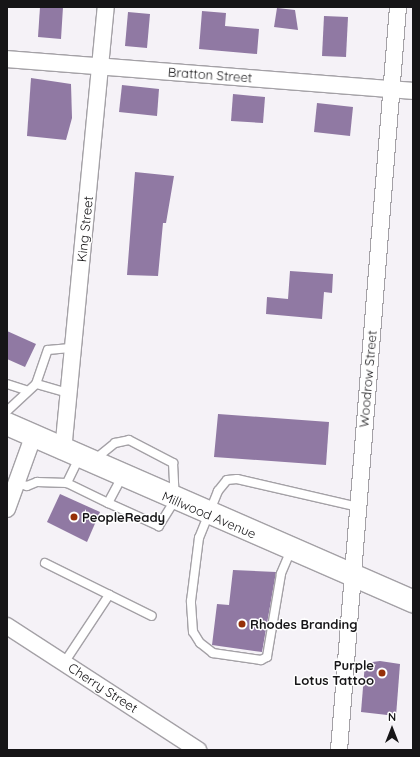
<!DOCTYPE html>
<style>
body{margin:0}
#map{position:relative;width:420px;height:757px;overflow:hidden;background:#f5f2f7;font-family:Quicksand,sans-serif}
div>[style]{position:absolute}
.building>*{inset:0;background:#9079a3}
.roads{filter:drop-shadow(1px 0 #a4a1a6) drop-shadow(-1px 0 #a4a1a6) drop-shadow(0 1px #a4a1a6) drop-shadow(0 -1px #a4a1a6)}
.service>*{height:8px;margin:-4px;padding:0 4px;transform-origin:4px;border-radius:4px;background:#fff}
.minor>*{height:16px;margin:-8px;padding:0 8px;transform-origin:8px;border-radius:8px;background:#fff}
.primary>*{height:22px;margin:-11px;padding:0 11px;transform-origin:11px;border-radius:11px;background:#fff}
.dots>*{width:11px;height:11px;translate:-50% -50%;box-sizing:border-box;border:2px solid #fff;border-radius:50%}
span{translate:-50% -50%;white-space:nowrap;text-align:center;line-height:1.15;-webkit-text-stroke:3px #fff;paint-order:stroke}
.street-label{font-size:13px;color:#161517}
.poi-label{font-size:13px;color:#161517;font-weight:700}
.left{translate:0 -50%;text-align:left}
.right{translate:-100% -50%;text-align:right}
.frame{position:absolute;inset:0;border:8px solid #161517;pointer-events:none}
.north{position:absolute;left:372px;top:709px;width:40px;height:40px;-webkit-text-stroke:3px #fff;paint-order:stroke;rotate:0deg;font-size:11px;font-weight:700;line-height:16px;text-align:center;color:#161517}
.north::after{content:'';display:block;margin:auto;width:14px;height:18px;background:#161517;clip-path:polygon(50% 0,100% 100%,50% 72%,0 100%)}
</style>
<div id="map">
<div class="building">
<div style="clip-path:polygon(40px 7px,63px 7px,61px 39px,38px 37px)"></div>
<div style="clip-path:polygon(277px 8px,295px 10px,298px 30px,274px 27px)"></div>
<div style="clip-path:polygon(202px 11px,226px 13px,225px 26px,259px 29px,257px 54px,199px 49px)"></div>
<div style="clip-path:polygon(128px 12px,150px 14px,147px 48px,125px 46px)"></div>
<div style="clip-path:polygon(324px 16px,348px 17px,346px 57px,322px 56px)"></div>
<div style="clip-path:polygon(31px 78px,71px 84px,72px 118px,66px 140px,27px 136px)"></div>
<div style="clip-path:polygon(122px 85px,159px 89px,157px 116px,119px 112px)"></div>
<div style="clip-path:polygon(233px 94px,265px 97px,263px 123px,231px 121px)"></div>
<div style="clip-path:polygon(317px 103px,353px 107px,350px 136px,314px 132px)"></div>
<div style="clip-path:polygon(135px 172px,174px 176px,166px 223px,163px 223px,158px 276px,127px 275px)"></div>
<div style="clip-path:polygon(290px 271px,333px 274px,332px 293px,324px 292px,322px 319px,266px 314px,267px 297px,288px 299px)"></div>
<div style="clip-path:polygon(7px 331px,36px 344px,25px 367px,7px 359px)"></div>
<div style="clip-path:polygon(218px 414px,329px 422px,326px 465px,214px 457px)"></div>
<div style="clip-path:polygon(60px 494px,100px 512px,87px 542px,47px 522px)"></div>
<div style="clip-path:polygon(233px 570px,276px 572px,262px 652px,212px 645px,217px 604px,229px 605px)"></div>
<div style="clip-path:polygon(380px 661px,400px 664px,396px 716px,361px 712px,365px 663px)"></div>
</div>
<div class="roads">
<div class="service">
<div style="left:7px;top:384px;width:22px;rotate:18deg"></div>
<div style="left:68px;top:393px;width:33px;rotate:-164deg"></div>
<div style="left:36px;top:384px;width:36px;rotate:-71deg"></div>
<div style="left:48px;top:350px;width:25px;rotate:-5deg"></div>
<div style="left:7px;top:411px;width:40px;rotate:-43deg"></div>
<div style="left:79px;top:458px;width:28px;rotate:116deg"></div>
<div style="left:67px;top:483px;width:46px;rotate:26deg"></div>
<div style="left:94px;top:460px;width:27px;rotate:-39deg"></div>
<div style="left:115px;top:443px;width:14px;rotate:-12deg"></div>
<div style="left:129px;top:440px;width:50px;rotate:27.6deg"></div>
<div style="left:173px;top:463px;width:37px;rotate:87deg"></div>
<div style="left:175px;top:500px;width:31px;rotate:122deg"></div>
<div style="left:159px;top:526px;width:56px;rotate:-155.7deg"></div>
<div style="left:108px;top:503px;width:30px;rotate:-62deg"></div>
<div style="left:16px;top:483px;width:11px;rotate:15deg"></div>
<div style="left:27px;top:486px;width:11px;rotate:-22deg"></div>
<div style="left:37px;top:482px;width:30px;rotate:2deg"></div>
<div style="left:291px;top:550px;width:26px;rotate:113deg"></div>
<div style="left:281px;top:574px;width:84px;rotate:99.6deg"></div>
<div style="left:267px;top:657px;width:7px;rotate:153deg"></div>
<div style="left:261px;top:660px;width:49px;rotate:-171.7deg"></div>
<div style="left:213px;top:653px;width:16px;rotate:-142deg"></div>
<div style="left:200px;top:643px;width:13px;rotate:-122deg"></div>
<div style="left:193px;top:632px;width:31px;rotate:-94deg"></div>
<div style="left:191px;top:601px;width:64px;rotate:-82.8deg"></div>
<div style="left:199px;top:538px;width:51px;rotate:-68deg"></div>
<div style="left:218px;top:491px;width:14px;rotate:-51deg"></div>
<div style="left:227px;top:480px;width:10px;rotate:-6deg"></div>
<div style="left:237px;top:479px;width:124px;rotate:13deg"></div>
<div style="left:45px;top:563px;width:119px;rotate:26.4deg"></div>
<div style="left:64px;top:663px;width:82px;rotate:-56.5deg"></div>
</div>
<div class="minor">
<div style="left:7px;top:59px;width:407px;rotate:4.5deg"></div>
<div style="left:63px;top:451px;width:446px;rotate:-84.5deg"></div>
<div style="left:7px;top:509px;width:77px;rotate:-70.1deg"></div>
<div style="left:7px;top:626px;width:228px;rotate:33deg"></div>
<div style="left:339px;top:750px;width:745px;rotate:-85.46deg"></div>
</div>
<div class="primary">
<div style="left:7px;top:424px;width:443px;rotate:23.6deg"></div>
</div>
</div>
<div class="dots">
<div style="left:74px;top:517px;background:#963007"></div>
<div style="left:242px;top:624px;background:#963007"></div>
<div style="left:382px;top:673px;background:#963007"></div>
</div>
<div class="street-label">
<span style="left:210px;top:75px;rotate:4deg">Bratton Street</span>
<span style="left:85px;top:229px;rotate:-84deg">King Street</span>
<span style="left:368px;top:379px;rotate:-85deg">Woodrow Street</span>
<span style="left:209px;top:515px;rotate:23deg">Millwood Avenue</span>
<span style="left:103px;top:688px;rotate:33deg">Cherry Street</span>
</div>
<div class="poi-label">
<span class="left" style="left:82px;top:517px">PeopleReady</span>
<span class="left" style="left:250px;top:624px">Rhodes Branding</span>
<span class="right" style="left:374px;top:673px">Purple<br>Lotus Tattoo</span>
</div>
<div class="frame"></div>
<div class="north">N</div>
</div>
